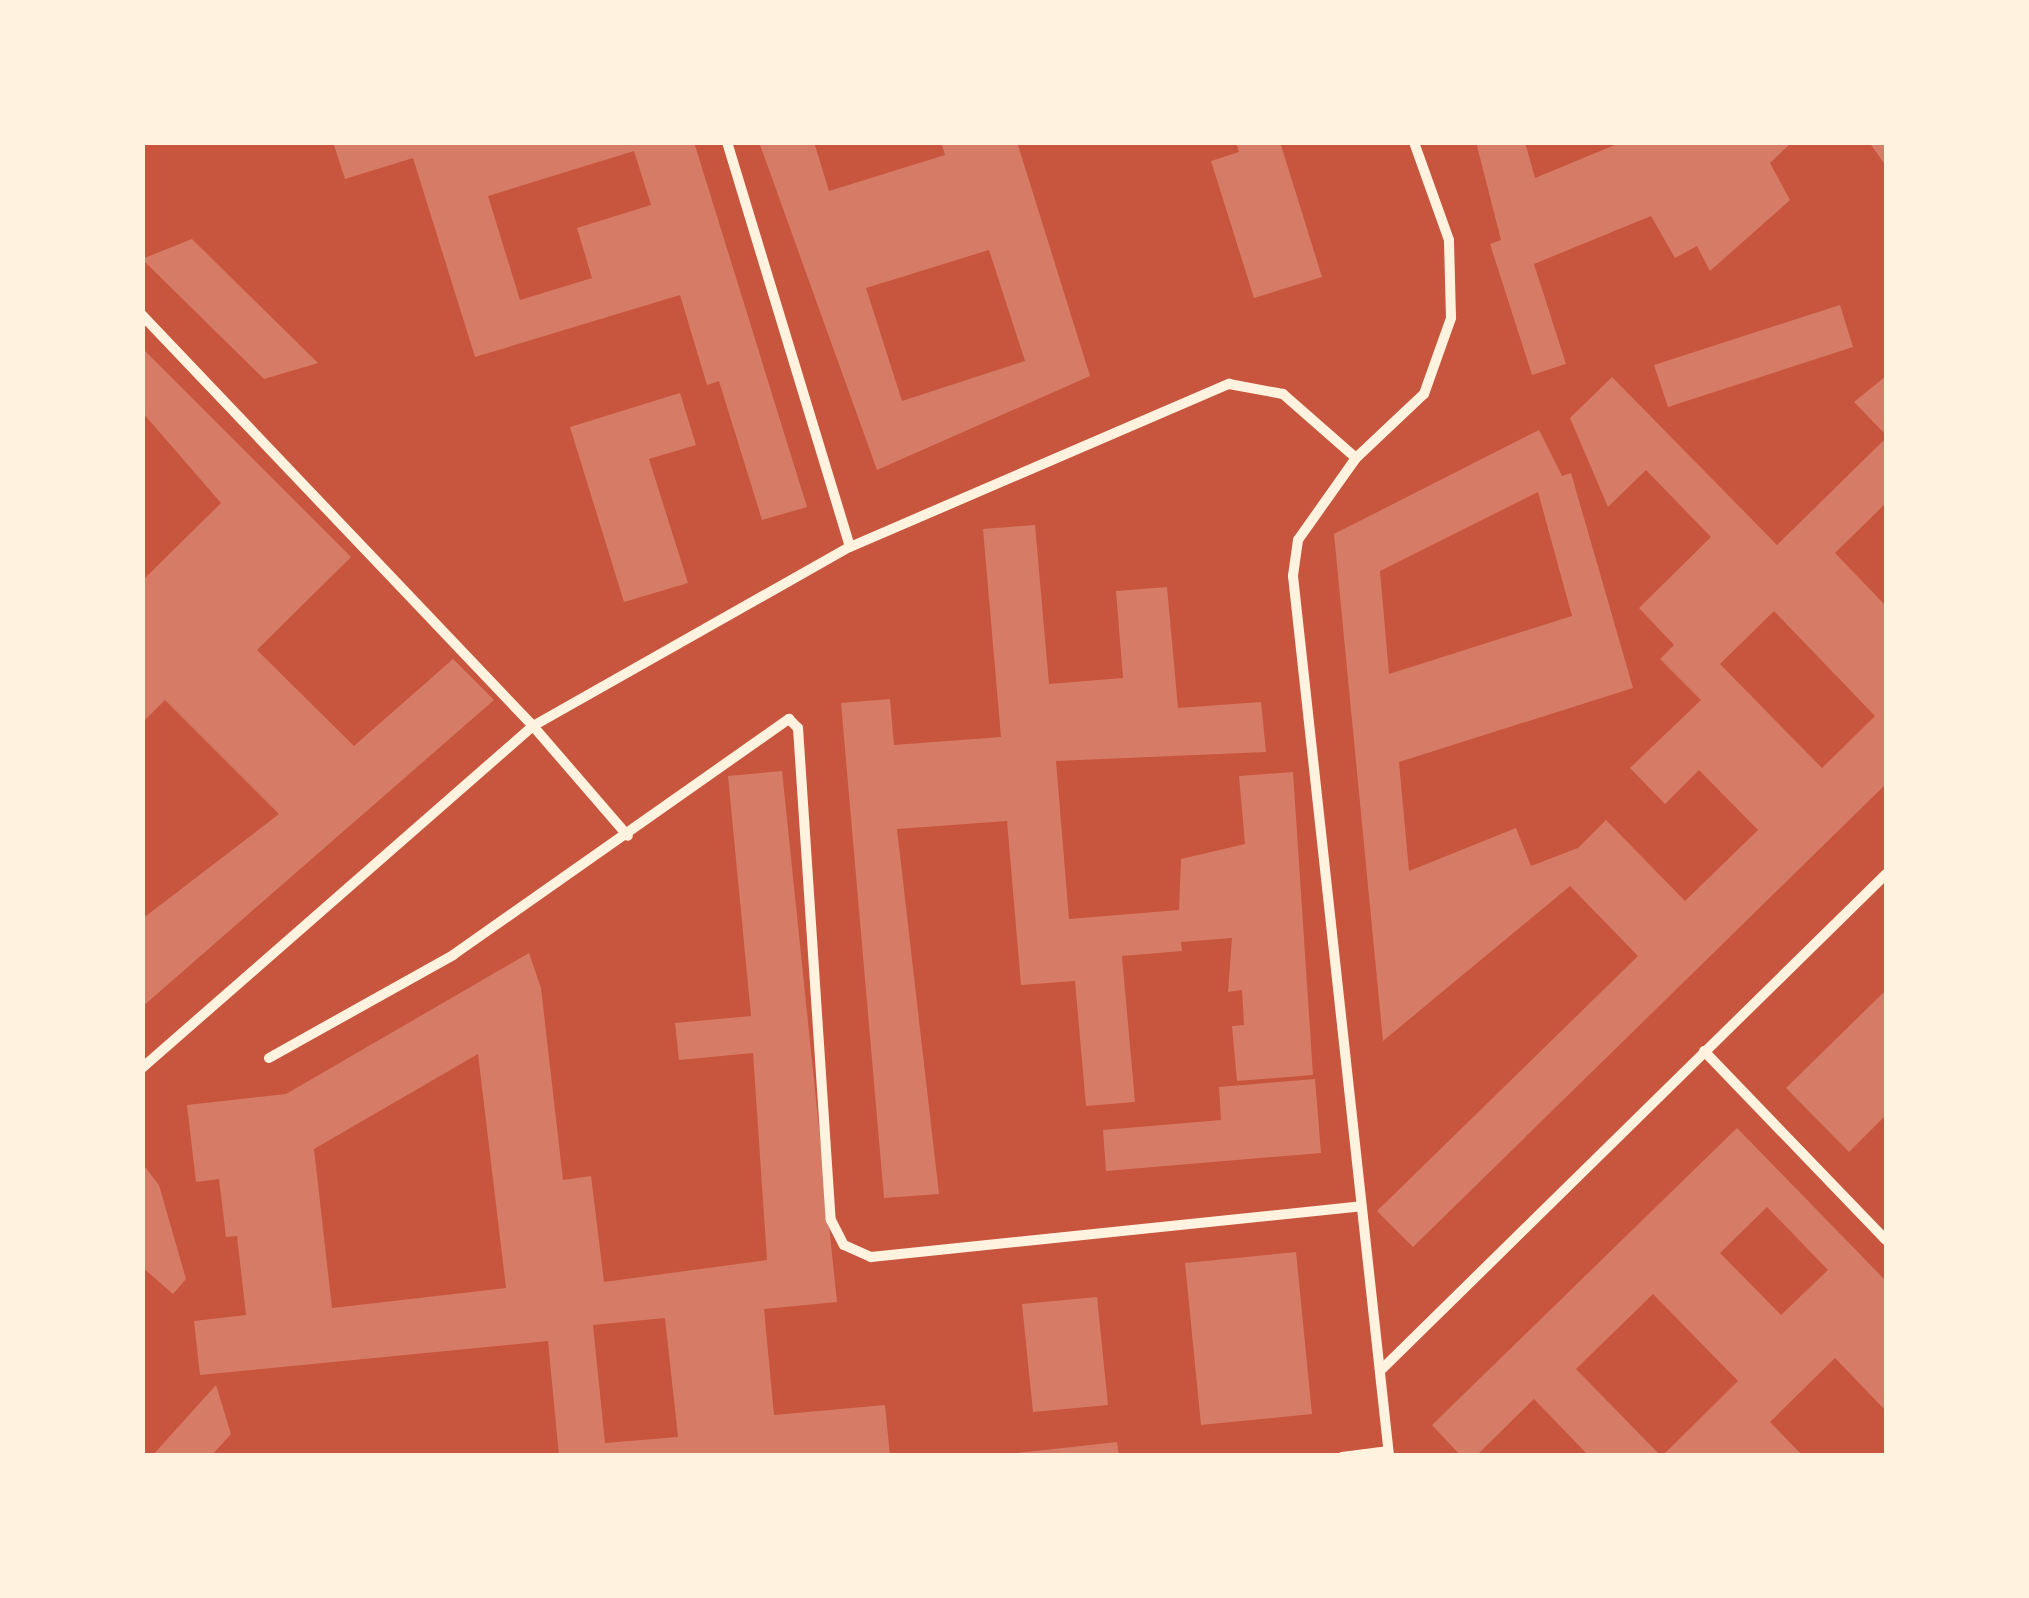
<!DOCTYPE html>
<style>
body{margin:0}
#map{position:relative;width:2029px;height:1598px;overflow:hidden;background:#c8553d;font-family:Rubik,sans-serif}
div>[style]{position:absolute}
.building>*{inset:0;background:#d67c66}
.service>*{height:8px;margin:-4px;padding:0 4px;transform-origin:4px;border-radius:4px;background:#fff3e0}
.minor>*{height:10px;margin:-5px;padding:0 5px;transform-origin:5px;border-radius:5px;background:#fff3e0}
span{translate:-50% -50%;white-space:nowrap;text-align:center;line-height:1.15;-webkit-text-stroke:8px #fff3e0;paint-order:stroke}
.frame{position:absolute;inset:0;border:145px solid #fff3e0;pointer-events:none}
</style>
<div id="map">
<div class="building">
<div style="clip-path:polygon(evenodd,333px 142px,694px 142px,807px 507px,762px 520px,719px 381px,707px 385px,680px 295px,475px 357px,413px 158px,345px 179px,333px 142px,634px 151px,651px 205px,577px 228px,592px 278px,520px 300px,488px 196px,634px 151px)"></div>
<div style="clip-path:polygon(evenodd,759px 142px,814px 142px,829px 191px,945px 155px,941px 142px,1017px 142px,1090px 376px,877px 470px,759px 142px,989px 250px,1025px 361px,902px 401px,866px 288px,989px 250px)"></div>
<div style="clip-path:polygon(1236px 142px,1280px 142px,1322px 277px,1254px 298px,1211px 161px,1239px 152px)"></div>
<div style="clip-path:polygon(1476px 142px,1525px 142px,1535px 178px,1622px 142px,1792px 142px,1770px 163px,1790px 200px,1710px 271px,1697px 246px,1675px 258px,1651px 216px,1534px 264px,1566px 364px,1532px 375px,1490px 244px,1501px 240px)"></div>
<div style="clip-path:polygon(1869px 142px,1886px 142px,1886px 166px)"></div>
<div style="clip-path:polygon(192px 239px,318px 363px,264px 379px,142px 259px)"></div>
<div style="clip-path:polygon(1840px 305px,1853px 347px,1668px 407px,1654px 365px)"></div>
<div style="clip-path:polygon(142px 348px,351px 557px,257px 650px,354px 746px,453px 659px,494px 700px,142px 1007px,142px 919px,279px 814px,165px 700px,142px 723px,142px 581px,221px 503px,142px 412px)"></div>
<div style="clip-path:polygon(1886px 376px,1886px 435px,1854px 402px)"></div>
<div style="clip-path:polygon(evenodd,1612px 377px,1777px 545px,1886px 438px,1886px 503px,1835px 553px,1886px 606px,1886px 784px,1413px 1247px,1377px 1211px,1638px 956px,1570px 886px,1383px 1041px,1334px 534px,1539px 430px,1562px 476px,1571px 473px,1633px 688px,1399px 762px,1409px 871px,1516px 828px,1531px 866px,1578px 848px,1606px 820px,1685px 901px,1758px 830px,1699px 770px,1665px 804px,1630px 768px,1701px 700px,1660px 659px,1674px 645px,1639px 608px,1711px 537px,1646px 470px,1608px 507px,1570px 418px,1612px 377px,1538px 492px,1572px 616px,1389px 674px,1380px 571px,1538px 492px,1612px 377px,1774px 611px,1875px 716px,1822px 768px,1720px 664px,1774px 611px)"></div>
<div style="clip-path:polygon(680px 393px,696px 445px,649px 459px,688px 583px,624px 602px,570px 427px)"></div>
<div style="clip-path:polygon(1035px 525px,1049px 684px,1123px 678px,1116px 591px,1167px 587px,1178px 708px,1261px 702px,1266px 752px,1056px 761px,1069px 919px,1179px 910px,1181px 859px,1245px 844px,1239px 776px,1293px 772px,1313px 1075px,1237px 1081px,1232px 1026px,1244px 1025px,1242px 990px,1228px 992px,1232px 938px,1181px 942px,1182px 951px,1122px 956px,1135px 1102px,1086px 1106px,1075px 981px,1021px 985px,1007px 821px,897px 829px,939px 1194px,884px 1198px,841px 703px,890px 699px,894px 745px,1001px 737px,983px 529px)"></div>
<div style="clip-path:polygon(evenodd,782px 771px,837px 1302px,764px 1309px,774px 1415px,885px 1405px,890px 1456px,559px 1456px,548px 1341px,200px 1375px,194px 1321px,246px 1315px,237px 1236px,226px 1237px,219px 1179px,196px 1182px,187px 1105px,286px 1094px,529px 953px,541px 988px,563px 1180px,591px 1176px,604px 1282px,767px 1260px,753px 1053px,679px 1060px,675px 1023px,751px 1016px,728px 776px,782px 771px,478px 1054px,506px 1288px,332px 1308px,314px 1149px,478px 1054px,782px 771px,665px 1318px,678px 1437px,605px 1443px,593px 1325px,665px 1318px)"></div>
<div style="clip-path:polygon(1886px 990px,1886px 1115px,1849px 1152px,1786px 1088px)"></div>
<div style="clip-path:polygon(1315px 1079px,1321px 1153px,1106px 1171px,1103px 1130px,1221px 1120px,1219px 1087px)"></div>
<div style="clip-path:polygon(evenodd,1737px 1128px,1886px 1281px,1886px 1411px,1835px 1358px,1770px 1422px,1803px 1456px,1662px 1456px,1738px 1381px,1653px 1294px,1576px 1369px,1661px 1456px,1589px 1456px,1534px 1399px,1476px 1456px,1461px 1456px,1432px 1425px,1737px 1128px,1767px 1207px,1828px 1270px,1781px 1315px,1720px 1253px,1767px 1207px)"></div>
<div style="clip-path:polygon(142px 1163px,159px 1185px,186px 1279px,173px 1294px,142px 1267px)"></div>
<div style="clip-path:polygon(1296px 1252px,1312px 1414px,1201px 1425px,1185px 1263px)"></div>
<div style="clip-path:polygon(1097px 1297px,1108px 1405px,1033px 1412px,1022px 1304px)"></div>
<div style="clip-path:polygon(216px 1385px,231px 1434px,211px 1456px,152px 1456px)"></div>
<div style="clip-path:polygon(1117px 1442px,1119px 1456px,1017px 1456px,1017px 1453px)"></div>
</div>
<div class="service">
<div style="left:1342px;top:1456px;width:47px;rotate:-7.3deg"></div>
</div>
<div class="minor">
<div style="left:727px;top:142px;width:423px;rotate:73.1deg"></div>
<div style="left:850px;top:547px;width:413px;rotate:-23.3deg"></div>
<div style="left:1229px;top:384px;width:55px;rotate:10.5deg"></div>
<div style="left:1283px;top:394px;width:97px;rotate:41.2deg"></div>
<div style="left:1356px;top:458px;width:93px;rotate:-43.3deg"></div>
<div style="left:1424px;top:394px;width:81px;rotate:-70.4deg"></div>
<div style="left:1451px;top:318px;width:78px;rotate:-91.5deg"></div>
<div style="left:1449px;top:240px;width:104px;rotate:-109.7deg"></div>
<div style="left:142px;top:315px;width:567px;rotate:46.43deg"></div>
<div style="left:533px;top:726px;width:364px;rotate:-29.5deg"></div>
<div style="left:1356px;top:458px;width:100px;rotate:125.3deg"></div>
<div style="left:1298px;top:540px;width:36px;rotate:98deg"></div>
<div style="left:1293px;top:576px;width:885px;rotate:83.77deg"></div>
<div style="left:1704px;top:1051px;width:262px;rotate:46.1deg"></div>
<div style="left:269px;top:1058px;width:211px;rotate:-29.2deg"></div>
<div style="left:453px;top:955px;width:411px;rotate:-35.1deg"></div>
<div style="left:789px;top:719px;width:13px;rotate:45deg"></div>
<div style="left:798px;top:728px;width:493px;rotate:86.2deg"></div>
<div style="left:831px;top:1220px;width:28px;rotate:63deg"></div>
<div style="left:844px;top:1245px;width:30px;rotate:24deg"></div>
<div style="left:871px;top:1257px;width:493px;rotate:-5.9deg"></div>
<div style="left:142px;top:1068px;width:519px;rotate:-41.18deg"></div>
<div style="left:533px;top:726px;width:145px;rotate:49.2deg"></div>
<div style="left:1382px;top:1369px;width:706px;rotate:-44.48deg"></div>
</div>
<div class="frame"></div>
</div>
